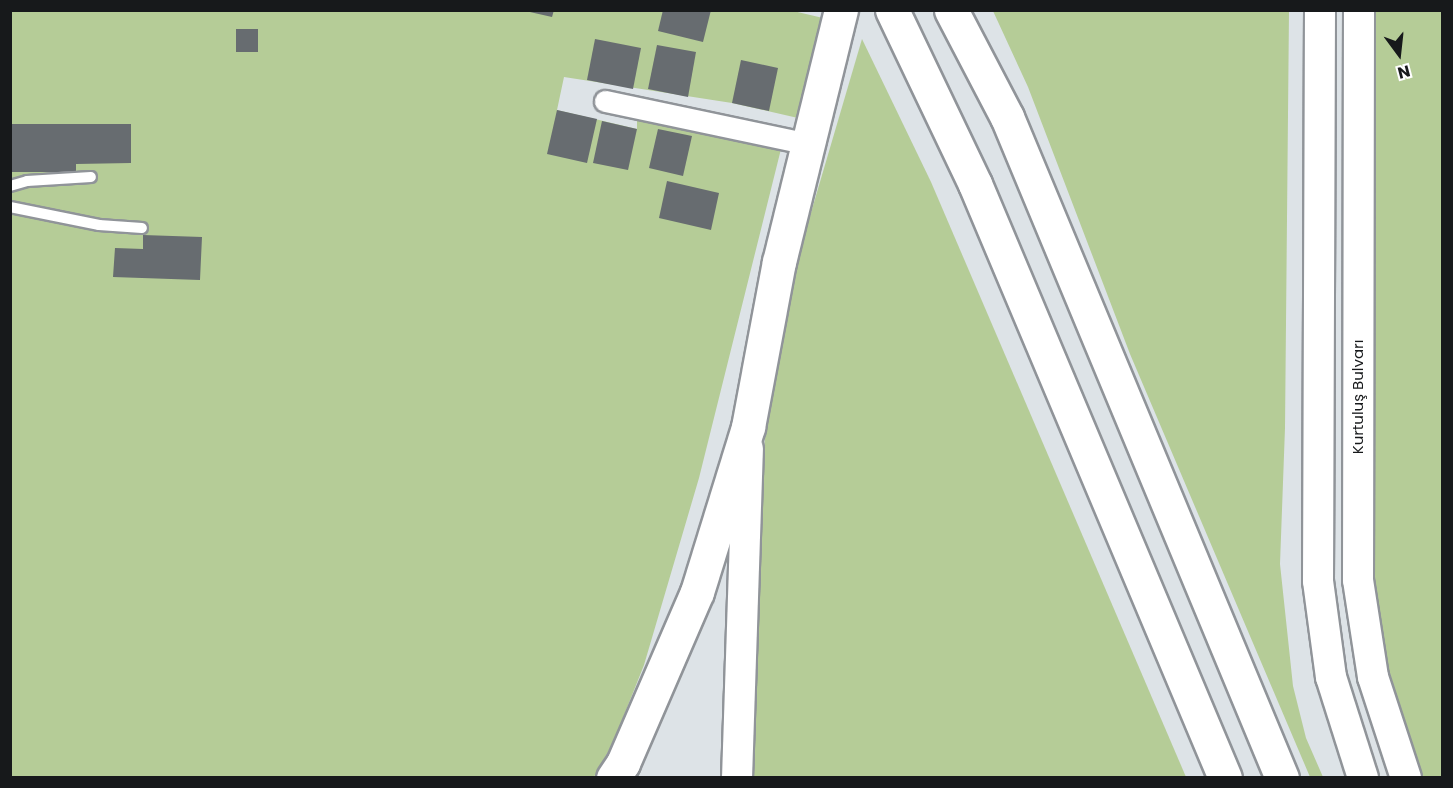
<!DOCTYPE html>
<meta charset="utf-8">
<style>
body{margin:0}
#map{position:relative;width:1453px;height:788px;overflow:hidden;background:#dde3e7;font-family:Poppins,sans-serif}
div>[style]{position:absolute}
.green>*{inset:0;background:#b5cc97}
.building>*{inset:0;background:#676c70}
.roads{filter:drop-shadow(2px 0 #909499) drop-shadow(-2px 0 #909499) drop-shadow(0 2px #909499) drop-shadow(0 -2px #909499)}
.lane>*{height:10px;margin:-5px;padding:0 5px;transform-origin:5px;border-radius:5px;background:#fff}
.street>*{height:21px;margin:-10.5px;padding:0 10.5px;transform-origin:10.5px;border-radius:10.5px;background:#fff}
.secondary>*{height:30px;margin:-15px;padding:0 15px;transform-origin:15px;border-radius:15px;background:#fff}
.primary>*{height:33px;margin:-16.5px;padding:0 16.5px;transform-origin:16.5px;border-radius:16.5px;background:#fff}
.highway>*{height:33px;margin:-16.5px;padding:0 16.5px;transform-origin:16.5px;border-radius:16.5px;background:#fff}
span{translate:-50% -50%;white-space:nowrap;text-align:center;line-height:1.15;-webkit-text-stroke:4.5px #fff;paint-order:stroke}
.street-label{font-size:15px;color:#17191b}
.frame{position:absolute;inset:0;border:12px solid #17191b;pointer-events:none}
.north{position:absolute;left:1369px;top:24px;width:60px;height:60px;-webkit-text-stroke:4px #fff;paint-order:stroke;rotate:165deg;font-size:16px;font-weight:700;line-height:24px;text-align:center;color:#17191b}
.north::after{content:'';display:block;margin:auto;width:21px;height:27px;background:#17191b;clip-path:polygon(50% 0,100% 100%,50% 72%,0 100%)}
</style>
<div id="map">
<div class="green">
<div style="clip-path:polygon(789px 10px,823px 18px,798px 118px,732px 103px,564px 77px,557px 110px,637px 129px,637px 119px,781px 149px,699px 478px,644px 665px,613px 743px,594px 777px,11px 777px,10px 11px)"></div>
<div style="clip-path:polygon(993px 11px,1289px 11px,1285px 428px,1280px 564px,1293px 686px,1306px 738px,1323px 777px,1310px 777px,1130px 354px,1028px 87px)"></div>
<div style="clip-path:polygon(1371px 11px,1442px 11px,1442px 777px,1420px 777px,1397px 719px,1372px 609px)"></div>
<div style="clip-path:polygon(862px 39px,931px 182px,1186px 777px,752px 778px,765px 432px,776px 349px,790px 284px)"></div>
</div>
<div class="building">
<div style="clip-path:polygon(521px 10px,554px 10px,552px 17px)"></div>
<div style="clip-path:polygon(663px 10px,711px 10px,703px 42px,658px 31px)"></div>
<div style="clip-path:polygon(236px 29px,258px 29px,258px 52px,236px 52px)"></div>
<div style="clip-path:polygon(595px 39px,641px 48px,633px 89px,587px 80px)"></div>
<div style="clip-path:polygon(657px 45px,696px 52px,688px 97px,648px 89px)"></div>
<div style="clip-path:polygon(741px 60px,778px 68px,769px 111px,732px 103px)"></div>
<div style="clip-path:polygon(557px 110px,597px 119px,587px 163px,547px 154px)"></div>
<div style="clip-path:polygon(602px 121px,637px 129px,628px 170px,593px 163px)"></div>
<div style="clip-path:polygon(10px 124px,131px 124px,131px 163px,76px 164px,76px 172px,10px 172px)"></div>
<div style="clip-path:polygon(658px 129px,692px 136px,683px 176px,649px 168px)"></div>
<div style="clip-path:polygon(667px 181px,719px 193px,711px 230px,659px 218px)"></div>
<div style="clip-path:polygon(143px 235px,202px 237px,200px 280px,113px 277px,115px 248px,143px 249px)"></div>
</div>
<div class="roads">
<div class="lane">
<div style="left:10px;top:186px;width:18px;rotate:-16deg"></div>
<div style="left:27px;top:181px;width:64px;rotate:-3.6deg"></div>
<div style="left:10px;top:207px;width:91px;rotate:11.4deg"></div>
<div style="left:99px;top:225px;width:43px;rotate:4deg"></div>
</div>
<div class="street">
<div style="left:605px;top:101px;width:204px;rotate:11.9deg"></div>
</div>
<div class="secondary">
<div style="left:1320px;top:10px;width:571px;rotate:90.2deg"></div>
<div style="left:1318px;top:581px;width:97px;rotate:82.3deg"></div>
<div style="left:1331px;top:677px;width:106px;rotate:72.4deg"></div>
<div style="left:1359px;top:10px;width:570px;rotate:90.1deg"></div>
<div style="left:1358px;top:580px;width:98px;rotate:81.2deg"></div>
<div style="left:1373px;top:677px;width:106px;rotate:71.9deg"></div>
<div style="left:737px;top:778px;width:330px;rotate:-88.1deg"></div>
</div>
<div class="primary">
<div style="left:613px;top:778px;width:18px;rotate:-56deg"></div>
<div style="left:623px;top:763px;width:186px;rotate:-66.6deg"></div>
<div style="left:697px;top:592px;width:173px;rotate:-72.8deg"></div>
<div style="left:748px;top:427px;width:168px;rotate:-79.4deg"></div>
<div style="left:779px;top:262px;width:260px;rotate:-76.2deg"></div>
</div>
<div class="highway">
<div style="left:892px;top:10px;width:193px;rotate:64.5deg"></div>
<div style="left:975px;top:184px;width:644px;rotate:67.17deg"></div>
<div style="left:951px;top:10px;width:121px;rotate:62.4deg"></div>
<div style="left:1007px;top:117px;width:716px;rotate:67.41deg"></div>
</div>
</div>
<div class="street-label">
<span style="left:1358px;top:397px;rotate:-90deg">Kurtuluş Bulvarı</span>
</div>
<div class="frame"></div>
<div class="north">N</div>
</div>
